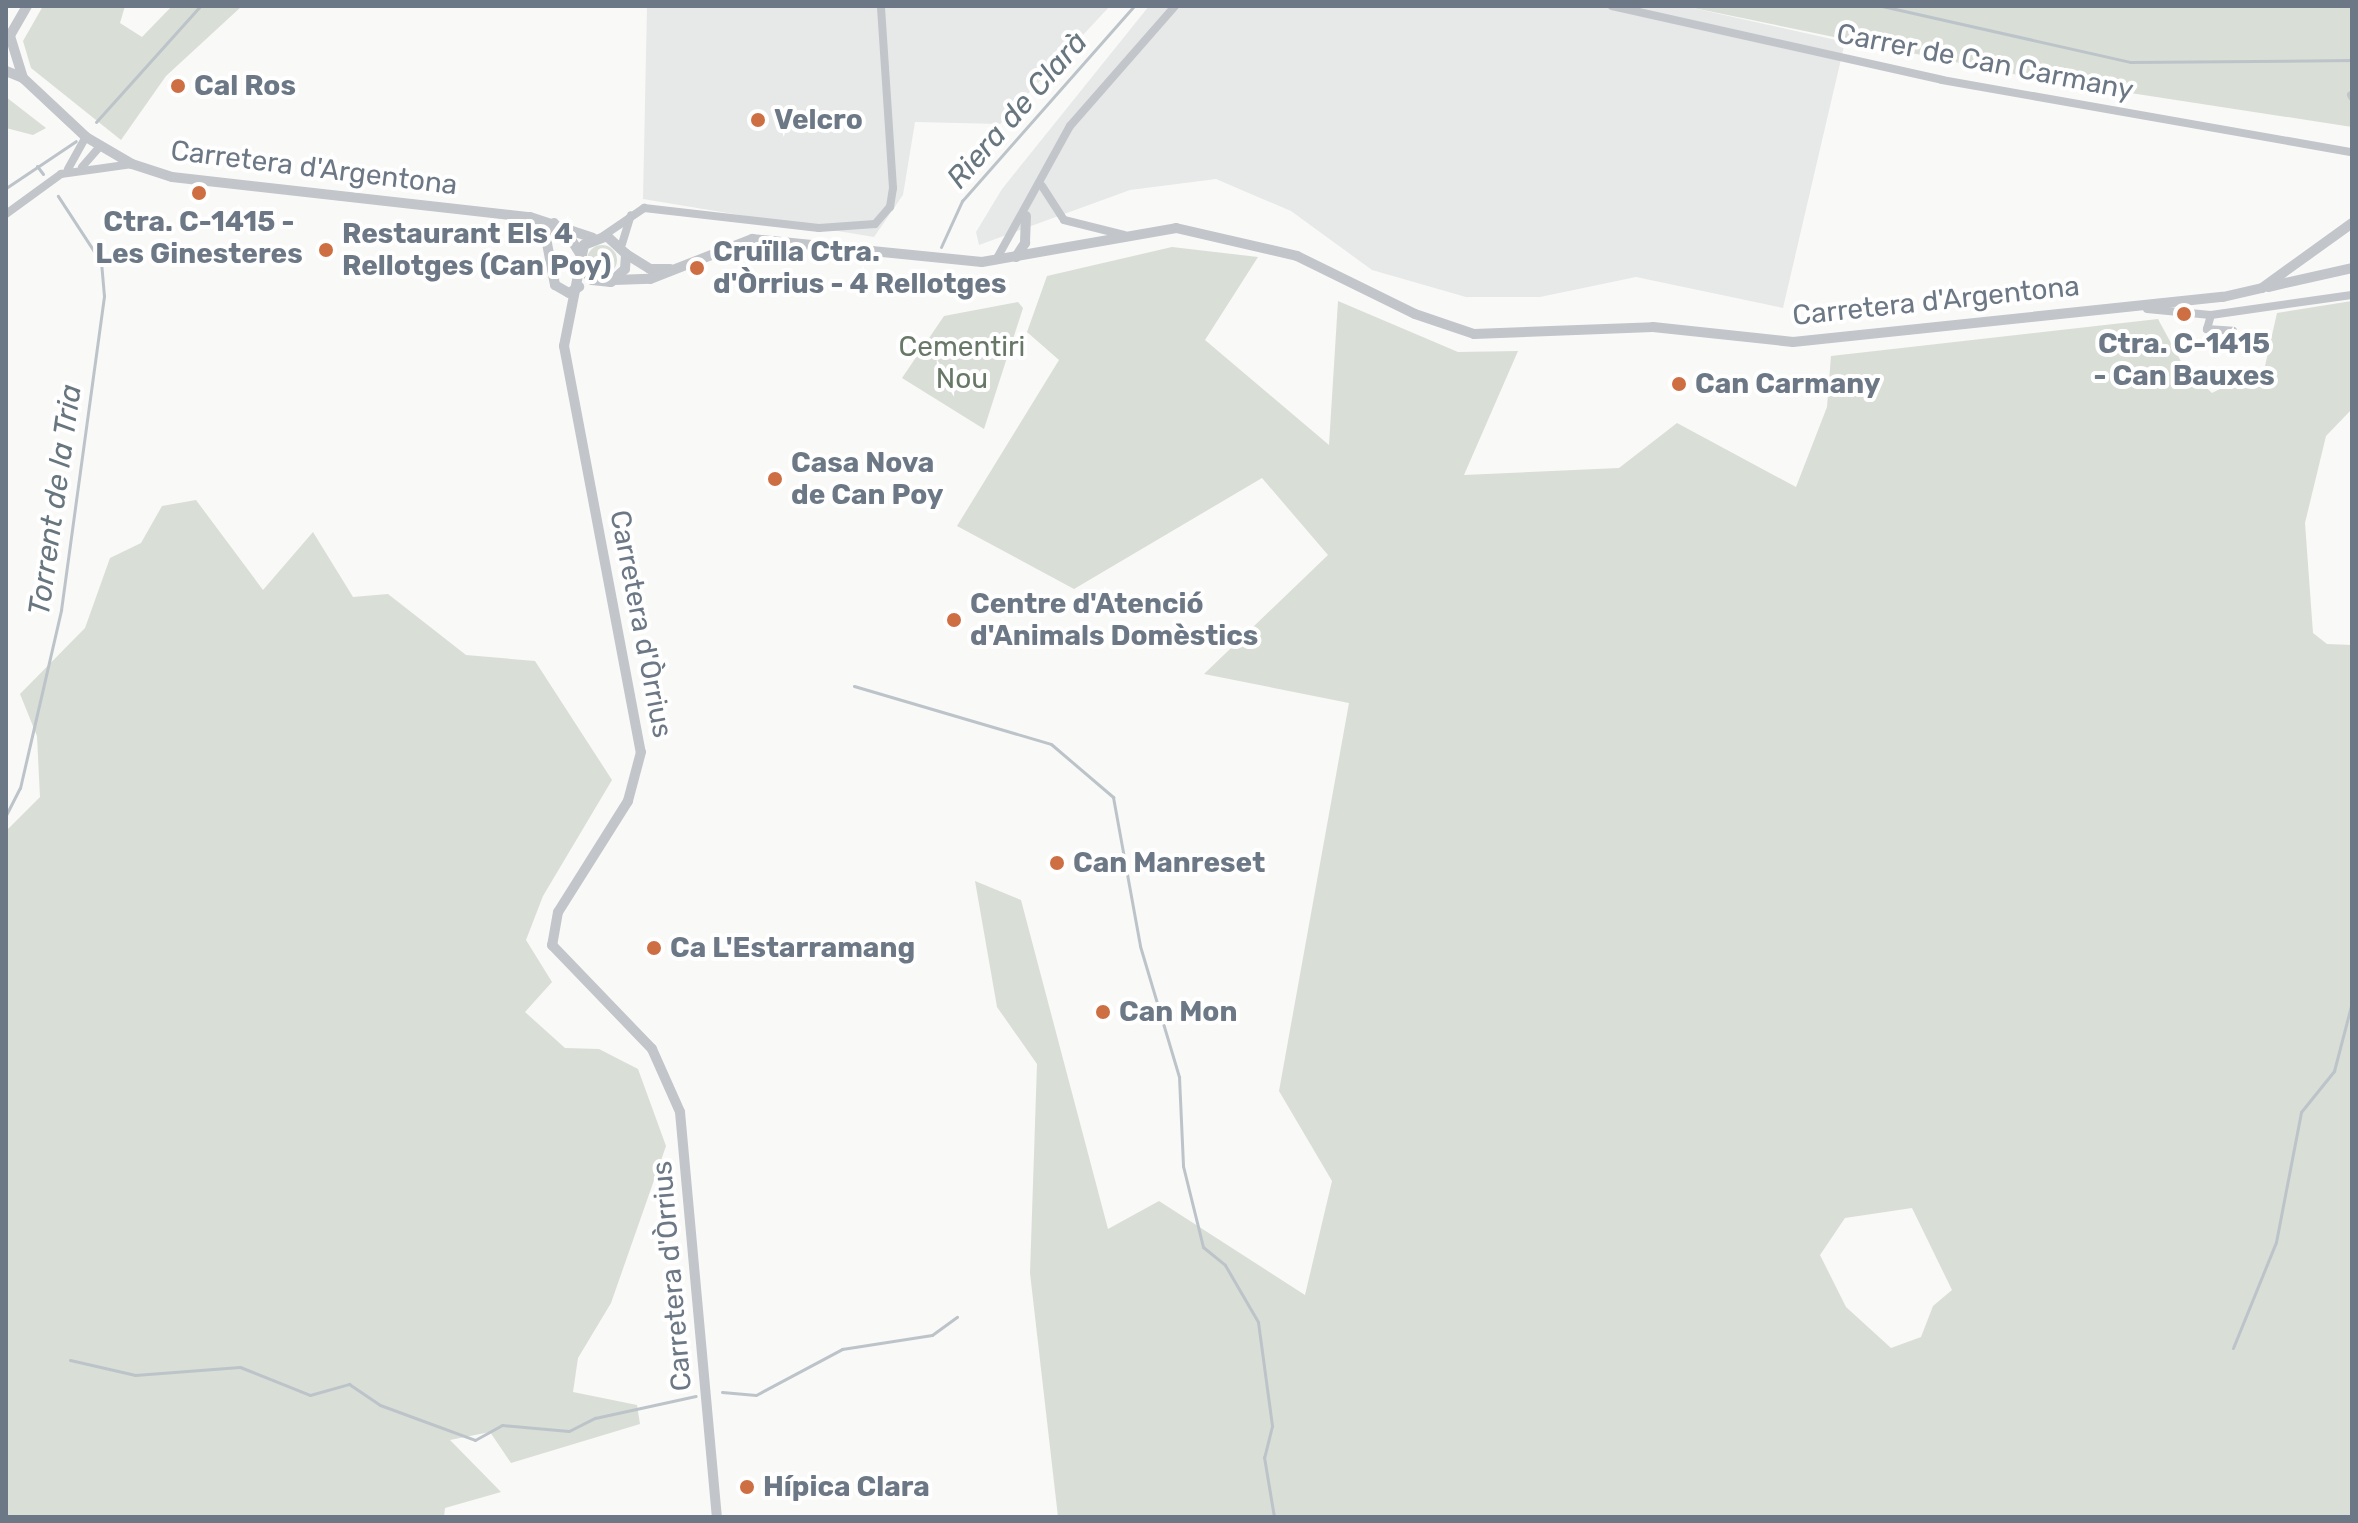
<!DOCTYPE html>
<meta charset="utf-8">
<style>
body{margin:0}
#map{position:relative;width:2358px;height:1523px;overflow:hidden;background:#f9f9f8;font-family:Rubik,sans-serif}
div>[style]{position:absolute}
.built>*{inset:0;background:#e7e8e8}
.green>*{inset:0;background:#d9ded7}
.round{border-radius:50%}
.stream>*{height:3px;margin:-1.5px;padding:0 1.5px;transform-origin:1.5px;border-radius:1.5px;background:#bcc4c9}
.minor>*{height:8px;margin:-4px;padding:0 4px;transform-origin:4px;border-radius:4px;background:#c2c5c9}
.tertiary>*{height:10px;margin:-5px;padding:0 5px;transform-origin:5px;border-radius:5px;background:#c2c5c9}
.dots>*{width:22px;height:22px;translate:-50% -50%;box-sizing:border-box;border:4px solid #fff;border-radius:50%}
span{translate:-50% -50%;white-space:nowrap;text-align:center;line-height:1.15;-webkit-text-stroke:8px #fff;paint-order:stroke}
.street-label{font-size:28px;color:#6c7885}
.poi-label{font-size:28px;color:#6c7885;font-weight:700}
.left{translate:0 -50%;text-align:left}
.park-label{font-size:28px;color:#687866}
.water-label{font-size:30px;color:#68777f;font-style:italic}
.frame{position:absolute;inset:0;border:8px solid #6c7885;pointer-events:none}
</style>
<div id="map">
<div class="built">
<div style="clip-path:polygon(647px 6px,1110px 6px,1000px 124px,915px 122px,903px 195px,874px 237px,643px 199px)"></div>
<div style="clip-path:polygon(1149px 6px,1684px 6px,1845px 42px,1783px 308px,1636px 277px,1540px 297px,1466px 297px,1372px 270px,1291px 211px,1216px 179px,1130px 190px,979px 245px,976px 232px,1002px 189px)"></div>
</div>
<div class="green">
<div style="clip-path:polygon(43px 6px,125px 6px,120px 23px,142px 37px,172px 6px,242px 6px,166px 76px,121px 140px,31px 68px,23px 41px)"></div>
<div style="clip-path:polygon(1684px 6px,2352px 6px,2352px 127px,2033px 78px)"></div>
<div style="clip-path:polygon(6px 97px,46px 128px,33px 135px,6px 128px)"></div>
<div class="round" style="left:587px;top:245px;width:30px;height:30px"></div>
<div style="clip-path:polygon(evenodd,1172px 247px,1258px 257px,1205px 340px,1329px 445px,1338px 301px,1458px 352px,1518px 351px,1464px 475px,1619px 468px,1677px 423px,1796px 487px,1827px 407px,1831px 356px,2158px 319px,2184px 367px,2212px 393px,2265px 366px,2277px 313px,2352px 301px,2352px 409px,2326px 436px,2305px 523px,2313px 633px,2327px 644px,2352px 645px,2352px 1517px,1058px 1517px,1030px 1273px,1037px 1064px,997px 1007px,975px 881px,1021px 900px,1108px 1229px,1159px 1201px,1305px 1295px,1332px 1181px,1279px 1091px,1349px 703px,1204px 674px,1328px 555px,1262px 478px,1074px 589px,957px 526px,1059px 360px,1027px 332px,1047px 276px,1172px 247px,1912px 1208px,1952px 1290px,1933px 1306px,1921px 1337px,1891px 1348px,1846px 1307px,1820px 1255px,1845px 1218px,1912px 1208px)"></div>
<div style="clip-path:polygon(1018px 302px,1023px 308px,984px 429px,902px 378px,944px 316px)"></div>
<div style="clip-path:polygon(196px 500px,263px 590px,313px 532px,353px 597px,388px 594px,466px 655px,535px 661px,612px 780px,543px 896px,526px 940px,552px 982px,525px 1012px,565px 1048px,599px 1049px,638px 1069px,666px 1146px,611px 1303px,578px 1358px,573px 1392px,637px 1405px,640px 1424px,511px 1463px,490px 1432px,450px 1440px,501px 1492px,445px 1508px,444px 1517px,6px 1517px,6px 831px,40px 797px,37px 736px,20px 694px,85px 628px,110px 558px,141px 543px,162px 506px)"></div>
</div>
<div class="stream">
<div style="left:1882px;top:6px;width:254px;rotate:12.7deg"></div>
<div style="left:2130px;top:62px;width:222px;rotate:-0.5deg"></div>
<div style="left:96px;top:122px;width:156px;rotate:-48.1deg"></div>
<div style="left:37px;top:166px;width:10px;rotate:53deg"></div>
<div style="left:6px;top:188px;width:84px;rotate:-33.9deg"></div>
<div style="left:941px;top:247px;width:51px;rotate:-65.5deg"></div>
<div style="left:962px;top:201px;width:260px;rotate:-48.6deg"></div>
<div style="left:854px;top:686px;width:205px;rotate:16.4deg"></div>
<div style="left:1051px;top:744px;width:82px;rotate:40.5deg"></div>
<div style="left:1113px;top:797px;width:151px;rotate:79.7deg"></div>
<div style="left:1140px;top:946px;width:137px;rotate:73.4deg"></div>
<div style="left:1179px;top:1077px;width:89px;rotate:87.4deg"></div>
<div style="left:1183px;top:1166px;width:83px;rotate:76.1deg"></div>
<div style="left:1203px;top:1247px;width:28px;rotate:39deg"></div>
<div style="left:1225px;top:1265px;width:66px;rotate:59.9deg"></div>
<div style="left:1258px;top:1322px;width:105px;rotate:82.3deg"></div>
<div style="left:1272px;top:1426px;width:32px;rotate:104deg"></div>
<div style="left:1264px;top:1457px;width:61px;rotate:80.5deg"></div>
<div style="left:6px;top:815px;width:30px;rotate:-63deg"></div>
<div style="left:20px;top:788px;width:183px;rotate:-77deg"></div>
<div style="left:61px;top:610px;width:317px;rotate:-82.2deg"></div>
<div style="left:104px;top:296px;width:34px;rotate:-95deg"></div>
<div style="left:101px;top:262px;width:79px;rotate:-123.1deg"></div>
<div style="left:2233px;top:1348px;width:114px;rotate:-67.9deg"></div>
<div style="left:2276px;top:1242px;width:132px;rotate:-79.1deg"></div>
<div style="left:2301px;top:1112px;width:53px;rotate:-51.2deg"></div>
<div style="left:2334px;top:1071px;width:71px;rotate:-75.4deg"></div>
<div style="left:70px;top:1360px;width:67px;rotate:13deg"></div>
<div style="left:135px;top:1375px;width:105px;rotate:-4.4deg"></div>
<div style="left:240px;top:1367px;width:75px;rotate:21.8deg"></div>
<div style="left:310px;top:1395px;width:41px;rotate:-15.8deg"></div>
<div style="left:349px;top:1384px;width:37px;rotate:34deg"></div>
<div style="left:380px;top:1405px;width:101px;rotate:20.2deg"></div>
<div style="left:475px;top:1440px;width:31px;rotate:-29deg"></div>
<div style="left:502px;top:1425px;width:67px;rotate:5.1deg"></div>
<div style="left:569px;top:1431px;width:29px;rotate:-27deg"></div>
<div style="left:595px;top:1418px;width:103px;rotate:-12.3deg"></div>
<div style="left:722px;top:1392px;width:34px;rotate:5deg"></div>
<div style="left:756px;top:1395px;width:98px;rotate:-28.1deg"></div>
<div style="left:842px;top:1349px;width:91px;rotate:-8.8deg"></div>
<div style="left:932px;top:1335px;width:31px;rotate:-36deg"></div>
</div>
<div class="minor">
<div style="left:1612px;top:6px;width:338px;rotate:12.6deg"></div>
<div style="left:1942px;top:80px;width:416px;rotate:10deg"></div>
<div style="left:2351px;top:95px;width:2px;rotate:63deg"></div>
<div style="left:82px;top:167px;width:28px;rotate:-49deg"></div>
<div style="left:68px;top:169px;width:37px;rotate:-61deg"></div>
<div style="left:1042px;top:186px;width:40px;rotate:57.1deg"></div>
<div style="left:1064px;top:220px;width:62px;rotate:14deg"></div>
<div style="left:6px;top:214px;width:68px;rotate:-36deg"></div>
<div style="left:61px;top:174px;width:72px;rotate:-8deg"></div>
<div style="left:603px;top:236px;width:50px;rotate:-34.3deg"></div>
<div style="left:644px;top:208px;width:176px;rotate:6.5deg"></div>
<div style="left:819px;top:228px;width:56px;rotate:-4.1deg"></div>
<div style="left:875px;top:224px;width:23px;rotate:-49deg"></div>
<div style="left:890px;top:207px;width:19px;rotate:-81deg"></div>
<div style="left:893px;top:188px;width:182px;rotate:-93.8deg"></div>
<div style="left:622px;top:244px;width:30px;rotate:-73deg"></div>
<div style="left:996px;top:260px;width:153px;rotate:-61.1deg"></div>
<div style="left:1070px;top:126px;width:159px;rotate:-48.8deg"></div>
<div style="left:2147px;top:309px;width:64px;rotate:5.4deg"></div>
<div style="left:2211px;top:315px;width:142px;rotate:-8.1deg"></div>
<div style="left:2211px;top:315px;width:15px;rotate:106deg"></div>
<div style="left:2207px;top:329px;width:26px;rotate:4deg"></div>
</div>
<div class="tertiary">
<div style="left:27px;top:6px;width:34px;rotate:120deg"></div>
<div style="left:10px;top:36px;width:44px;rotate:72.8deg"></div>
<div style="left:23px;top:78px;width:86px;rotate:43.1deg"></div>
<div style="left:86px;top:137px;width:53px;rotate:30.4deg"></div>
<div style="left:132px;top:164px;width:42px;rotate:18deg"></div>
<div style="left:172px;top:177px;width:360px;rotate:6.4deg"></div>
<div style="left:530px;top:217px;width:66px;rotate:18.4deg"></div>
<div style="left:6px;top:71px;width:18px;rotate:22deg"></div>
<div style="left:554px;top:223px;width:13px;rotate:132deg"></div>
<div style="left:545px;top:233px;width:53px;rotate:79.1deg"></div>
<div style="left:555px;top:285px;width:16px;rotate:30deg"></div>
<div style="left:569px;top:293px;width:12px;rotate:-31deg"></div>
<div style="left:564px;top:228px;width:31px;rotate:58deg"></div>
<div style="left:626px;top:254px;width:28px;rotate:32deg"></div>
<div style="left:650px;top:269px;width:20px"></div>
<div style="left:1016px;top:257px;width:17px;rotate:-57deg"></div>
<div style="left:1025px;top:243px;width:27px;rotate:-88deg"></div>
<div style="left:580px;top:265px;width:19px;rotate:51deg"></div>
<div style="left:592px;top:280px;width:19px;rotate:6deg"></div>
<div style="left:611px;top:282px;width:19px;rotate:-43deg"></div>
<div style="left:625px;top:269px;width:15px;rotate:-86deg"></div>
<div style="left:626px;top:254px;width:26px;rotate:-137deg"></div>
<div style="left:607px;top:236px;width:25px;rotate:159deg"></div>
<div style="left:584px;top:245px;width:103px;rotate:101.2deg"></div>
<div style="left:564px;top:346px;width:413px;rotate:79.3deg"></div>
<div style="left:641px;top:752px;width:51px;rotate:104.9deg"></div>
<div style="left:628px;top:801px;width:131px;rotate:122.2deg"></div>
<div style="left:558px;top:912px;width:34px;rotate:100deg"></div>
<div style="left:552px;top:945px;width:144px;rotate:46.1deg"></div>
<div style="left:652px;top:1049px;width:69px;rotate:66deg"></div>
<div style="left:680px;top:1112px;width:407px;rotate:84.8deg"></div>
<div style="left:614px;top:280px;width:36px;rotate:-2deg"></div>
<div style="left:650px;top:279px;width:110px;rotate:-21.4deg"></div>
<div style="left:752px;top:239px;width:231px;rotate:5.7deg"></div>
<div style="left:982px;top:262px;width:197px;rotate:-9.9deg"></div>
<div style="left:1176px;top:228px;width:124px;rotate:13deg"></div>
<div style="left:1297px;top:256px;width:131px;rotate:26.2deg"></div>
<div style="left:1415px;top:314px;width:62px;rotate:18.7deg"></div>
<div style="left:1474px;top:334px;width:179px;rotate:-2.2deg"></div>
<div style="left:1653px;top:327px;width:141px;rotate:6.1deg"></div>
<div style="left:1793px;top:342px;width:432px;rotate:-6deg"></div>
<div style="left:2223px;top:297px;width:40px;rotate:-13deg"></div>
<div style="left:2262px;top:288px;width:111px;rotate:-35.8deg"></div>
<div style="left:2268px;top:287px;width:86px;rotate:-12.7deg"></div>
</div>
<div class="dots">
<div style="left:178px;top:86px;background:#ce6e43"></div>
<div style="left:758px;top:120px;background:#ce6e43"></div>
<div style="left:199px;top:193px;background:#ce6e43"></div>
<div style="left:326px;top:250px;background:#ce6e43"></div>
<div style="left:697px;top:268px;background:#ce6e43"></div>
<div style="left:2184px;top:314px;background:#ce6e43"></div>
<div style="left:1679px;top:384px;background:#ce6e43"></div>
<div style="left:775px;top:479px;background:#ce6e43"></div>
<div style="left:954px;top:620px;background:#ce6e43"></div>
<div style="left:1057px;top:863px;background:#ce6e43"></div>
<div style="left:654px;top:948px;background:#ce6e43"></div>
<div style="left:1103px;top:1012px;background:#ce6e43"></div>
<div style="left:747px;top:1487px;background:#ce6e43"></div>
</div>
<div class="street-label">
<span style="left:1985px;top:62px;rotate:11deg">Carrer de Can Carmany</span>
<span style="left:314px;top:168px;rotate:7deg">Carretera d'Argentona</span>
<span style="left:1936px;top:301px;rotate:-6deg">Carretera d'Argentona</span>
<span style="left:641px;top:624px;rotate:79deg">Carretera d'Òrrius</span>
<span style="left:672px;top:1276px;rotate:-95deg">Carretera d'Òrrius</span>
</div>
<div class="poi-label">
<span class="left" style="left:194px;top:86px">Cal Ros</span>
<span class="left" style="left:774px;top:120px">Velcro</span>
<span style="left:199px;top:238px">Ctra. C-1415 -<br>Les Ginesteres</span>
<span class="left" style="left:342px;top:250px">Restaurant Els 4<br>Rellotges (Can Poy)</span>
<span class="left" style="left:713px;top:268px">Cruïlla Ctra.<br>d'Òrrius - 4 Rellotges</span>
<span style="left:2184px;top:360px">Ctra. C-1415<br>- Can Bauxes</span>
<span class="left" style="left:1695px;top:384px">Can Carmany</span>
<span class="left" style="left:791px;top:479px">Casa Nova<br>de Can Poy</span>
<span class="left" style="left:970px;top:620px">Centre d'Atenció<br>d'Animals Domèstics</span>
<span class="left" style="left:1073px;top:863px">Can Manreset</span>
<span class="left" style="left:670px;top:948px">Ca L'Estarramang</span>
<span class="left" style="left:1119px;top:1012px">Can Mon</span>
<span class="left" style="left:763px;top:1487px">Hípica Clara</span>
</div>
<div class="park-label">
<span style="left:962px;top:363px">Cementiri<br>Nou</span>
</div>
<div class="water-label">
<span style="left:1017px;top:110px;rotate:-49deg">Riera de Clarà</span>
<span style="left:55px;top:500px;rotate:-82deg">Torrent de la Tria</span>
</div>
<div class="frame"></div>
</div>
